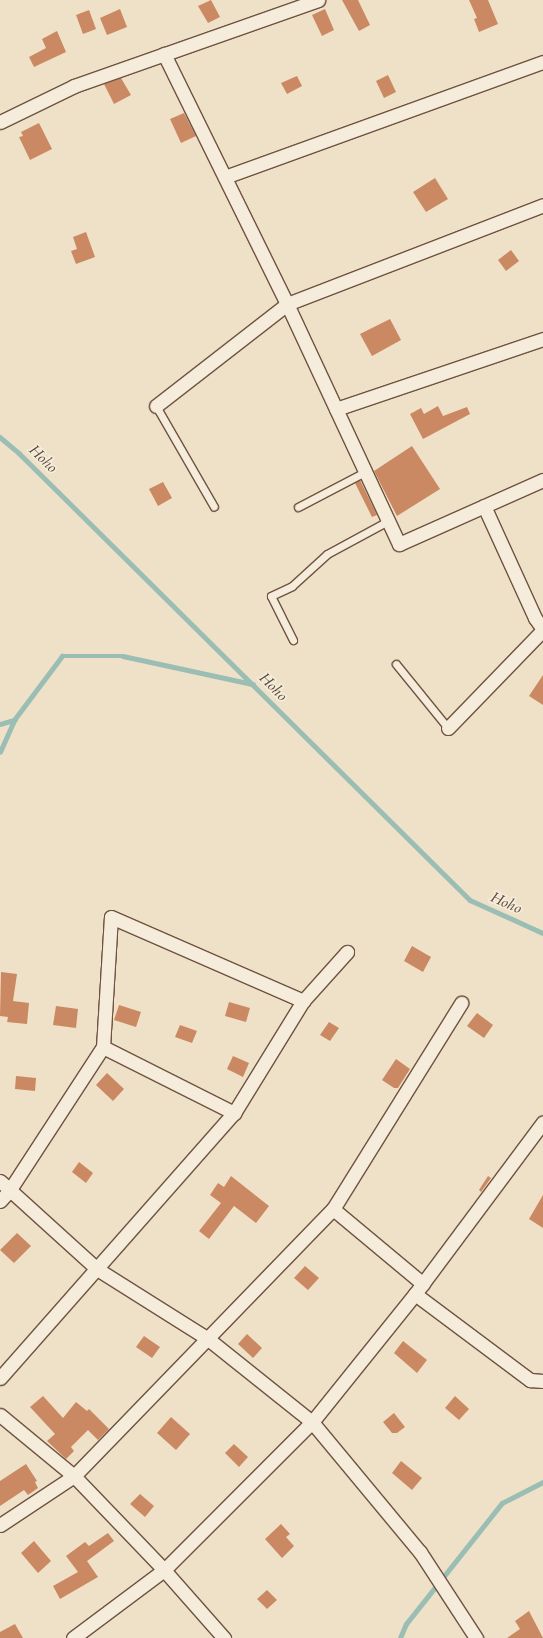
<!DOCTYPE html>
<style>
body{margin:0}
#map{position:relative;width:543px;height:1638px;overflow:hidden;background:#efe1c7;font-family:Cardo,serif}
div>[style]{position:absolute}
.stream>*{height:4.5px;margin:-2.25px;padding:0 2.25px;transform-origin:2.25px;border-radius:2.25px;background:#9abeb4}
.building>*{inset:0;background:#ca8962}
.roads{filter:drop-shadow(1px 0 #6f5341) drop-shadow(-1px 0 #6f5341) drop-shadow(0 1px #6f5341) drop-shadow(0 -1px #6f5341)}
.service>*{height:7px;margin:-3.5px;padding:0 3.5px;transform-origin:3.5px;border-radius:3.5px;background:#f5ecdb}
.minor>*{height:13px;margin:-6.5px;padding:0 6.5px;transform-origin:6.5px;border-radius:6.5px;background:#f5ecdb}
span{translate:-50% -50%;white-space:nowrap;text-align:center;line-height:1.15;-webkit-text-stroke:3.5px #f5ecdb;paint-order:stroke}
.water-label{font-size:15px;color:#5a4a3c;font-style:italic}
</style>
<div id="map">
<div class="stream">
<div style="left:0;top:437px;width:25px;rotate:40deg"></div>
<div style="left:19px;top:453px;width:635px;rotate:44.74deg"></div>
<div style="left:470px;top:900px;width:80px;rotate:24.3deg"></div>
<div style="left:0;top:724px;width:15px;rotate:-16deg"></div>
<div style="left:0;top:752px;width:35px;rotate:-66deg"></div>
<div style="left:14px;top:720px;width:80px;rotate:-53.1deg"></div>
<div style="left:62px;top:656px;width:61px"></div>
<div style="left:123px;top:656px;width:133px;rotate:12.2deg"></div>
<div style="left:400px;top:1638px;width:15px;rotate:-67deg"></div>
<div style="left:406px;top:1624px;width:154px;rotate:-51.6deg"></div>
<div style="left:502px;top:1503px;width:46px;rotate:-27.1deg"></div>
</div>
<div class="building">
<div style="clip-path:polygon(211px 0,220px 17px,208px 23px,198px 6px)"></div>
<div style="clip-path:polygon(342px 0,358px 0,370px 25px,359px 31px)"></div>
<div style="clip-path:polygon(469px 0,488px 0,498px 24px,479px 32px,474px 19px,477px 18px)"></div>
<div style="clip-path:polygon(120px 9px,127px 27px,107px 35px,100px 18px)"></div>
<div style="clip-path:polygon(325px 9px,334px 30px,322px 36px,312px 15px)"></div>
<div style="clip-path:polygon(89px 10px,96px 29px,83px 34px,76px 15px)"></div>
<div style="clip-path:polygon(57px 31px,66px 52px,34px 67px,29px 57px,46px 48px,42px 39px)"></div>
<div style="clip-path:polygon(388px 75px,396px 92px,384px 98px,376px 81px)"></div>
<div style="clip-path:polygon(297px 76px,302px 86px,287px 94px,281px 83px)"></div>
<div style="clip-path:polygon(121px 78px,131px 95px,114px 104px,104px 84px)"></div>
<div style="clip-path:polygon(184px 113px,196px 136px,181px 143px,170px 119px)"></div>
<div style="clip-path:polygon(39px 123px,52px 149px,30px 160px,19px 137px,23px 136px,21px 132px)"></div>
<div style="clip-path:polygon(435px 178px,448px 199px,426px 212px,413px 192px)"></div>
<div style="clip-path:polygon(86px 232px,95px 257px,76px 264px,71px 251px,77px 249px,73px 237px)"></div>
<div style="clip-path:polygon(511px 250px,519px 261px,506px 271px,498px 260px)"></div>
<div style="clip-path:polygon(390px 319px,401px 340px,372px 356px,360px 334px)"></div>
<div style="clip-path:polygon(438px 406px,443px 416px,467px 407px,470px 414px,423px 439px,410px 414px,421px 408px,424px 414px)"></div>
<div style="clip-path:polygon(412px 446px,440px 489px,397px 516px,374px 471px)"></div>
<div style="clip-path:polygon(360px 480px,377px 515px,372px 517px,355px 483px)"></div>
<div style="clip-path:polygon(163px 482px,172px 498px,158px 506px,149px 489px)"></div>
<div style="clip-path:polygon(543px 675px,543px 705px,529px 696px)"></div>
<div style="clip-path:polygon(412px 946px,431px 957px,423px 972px,404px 961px)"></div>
<div style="clip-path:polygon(1px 972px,17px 974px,13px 1001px,29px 1003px,27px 1024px,7px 1022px,8px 1017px,0 1016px)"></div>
<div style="clip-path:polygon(229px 1002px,250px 1008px,246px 1022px,225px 1016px)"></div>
<div style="clip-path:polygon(119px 1005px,141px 1012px,136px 1027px,114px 1020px)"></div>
<div style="clip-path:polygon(56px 1006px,78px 1009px,76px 1028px,53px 1025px)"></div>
<div style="clip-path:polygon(477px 1013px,493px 1025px,484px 1038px,467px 1026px)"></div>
<div style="clip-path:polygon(329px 1022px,339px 1028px,330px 1041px,320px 1035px)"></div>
<div style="clip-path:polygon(180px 1025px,197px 1031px,192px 1043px,175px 1037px)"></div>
<div style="clip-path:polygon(233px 1056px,249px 1063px,243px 1077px,227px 1069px)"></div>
<div style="clip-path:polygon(396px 1059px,410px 1069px,398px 1088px,394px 1088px,382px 1080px)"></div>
<div style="clip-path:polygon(107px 1073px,124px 1089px,113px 1101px,96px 1085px)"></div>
<div style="clip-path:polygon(16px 1076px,36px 1078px,35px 1091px,15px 1089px)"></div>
<div style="clip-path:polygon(79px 1162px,93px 1173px,86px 1183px,72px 1172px)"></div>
<div style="clip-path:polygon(231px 1176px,269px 1206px,256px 1223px,234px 1206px,209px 1239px,199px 1231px,221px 1203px,210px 1195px,218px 1183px,224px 1187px)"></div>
<div style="clip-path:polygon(488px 1176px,491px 1178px,481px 1192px,479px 1190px)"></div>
<div style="clip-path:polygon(543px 1195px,543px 1228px,529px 1219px)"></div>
<div style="clip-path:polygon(17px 1233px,31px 1246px,14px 1263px,0 1250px)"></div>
<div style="clip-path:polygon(305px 1266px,319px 1278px,308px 1290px,294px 1278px)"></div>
<div style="clip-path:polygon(247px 1334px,262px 1348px,253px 1358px,238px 1344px)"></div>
<div style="clip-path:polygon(144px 1336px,160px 1347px,152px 1358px,136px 1347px)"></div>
<div style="clip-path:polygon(403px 1341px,427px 1360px,417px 1373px,394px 1353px)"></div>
<div style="clip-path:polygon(43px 1396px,63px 1418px,76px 1402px,87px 1411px,89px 1409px,109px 1429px,98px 1440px,88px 1430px,71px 1447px,74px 1451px,66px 1459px,47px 1441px,55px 1434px,30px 1407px)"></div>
<div style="clip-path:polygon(455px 1396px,469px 1409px,459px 1420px,445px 1408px)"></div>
<div style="clip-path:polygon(394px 1413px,405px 1427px,397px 1433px,392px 1433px,383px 1422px)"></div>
<div style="clip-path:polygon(171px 1417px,190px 1434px,176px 1450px,157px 1433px)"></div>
<div style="clip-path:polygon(234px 1444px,248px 1457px,239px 1467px,225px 1453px)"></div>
<div style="clip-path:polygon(401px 1461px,422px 1478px,412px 1490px,392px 1473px)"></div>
<div style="clip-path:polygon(26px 1464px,37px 1481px,35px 1482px,38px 1488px,28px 1495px,24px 1490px,0 1506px,0 1481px)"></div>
<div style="clip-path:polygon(140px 1494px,154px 1506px,145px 1517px,130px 1504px)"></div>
<div style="clip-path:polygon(281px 1524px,290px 1534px,286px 1537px,294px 1546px,282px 1558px,265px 1539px)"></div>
<div style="clip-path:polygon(108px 1533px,114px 1541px,87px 1561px,98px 1577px,60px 1599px,53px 1586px,78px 1572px,66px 1556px,85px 1542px,89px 1546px)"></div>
<div style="clip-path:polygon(34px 1541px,51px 1561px,38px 1573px,21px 1553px)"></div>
<div style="clip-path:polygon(267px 1590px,277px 1600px,267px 1609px,257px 1599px)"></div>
<div style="clip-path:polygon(529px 1611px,543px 1638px,507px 1638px,520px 1629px,515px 1621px)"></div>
<div style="clip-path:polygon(15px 1624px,23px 1638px,0 1638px,0 1632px)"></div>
</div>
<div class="roads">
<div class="service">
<div style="left:156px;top:406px;width:116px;rotate:60.1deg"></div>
<div style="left:298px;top:507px;width:76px;rotate:-27.6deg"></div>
<div style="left:293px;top:640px;width:49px;rotate:-116.6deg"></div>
<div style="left:271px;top:596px;width:23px;rotate:-25deg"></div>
<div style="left:292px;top:586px;width:47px;rotate:-42.4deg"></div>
<div style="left:327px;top:554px;width:69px;rotate:-28.4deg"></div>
<div style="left:396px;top:664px;width:82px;rotate:50.9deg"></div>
</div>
<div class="minor">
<div style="left:164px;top:54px;width:279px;rotate:63.8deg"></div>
<div style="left:287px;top:304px;width:265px;rotate:65deg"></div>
<div style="left:399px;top:544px;width:158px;rotate:-24deg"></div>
<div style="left:0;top:122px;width:82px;rotate:-25.9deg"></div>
<div style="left:74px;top:86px;width:259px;rotate:-19.4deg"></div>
<div style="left:225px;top:177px;width:338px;rotate:-19.9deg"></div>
<div style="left:156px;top:406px;width:166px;rotate:-37.9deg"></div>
<div style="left:287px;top:304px;width:274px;rotate:-21.1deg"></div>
<div style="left:336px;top:409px;width:219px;rotate:-18.7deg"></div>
<div style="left:484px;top:506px;width:123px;rotate:65.5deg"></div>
<div style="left:535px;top:618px;width:14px;rotate:54deg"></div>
<div style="left:448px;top:728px;width:136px;rotate:-45.9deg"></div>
<div style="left:103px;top:1047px;width:147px;rotate:26.7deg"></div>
<div style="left:0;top:1181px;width:131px;rotate:42.2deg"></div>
<div style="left:97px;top:1269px;width:131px;rotate:32.2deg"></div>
<div style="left:208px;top:1339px;width:133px;rotate:38.6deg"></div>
<div style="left:312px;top:1422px;width:169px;rotate:50.3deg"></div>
<div style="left:420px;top:1552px;width:103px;rotate:56.9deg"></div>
<div style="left:0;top:1201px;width:13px;rotate:-48deg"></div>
<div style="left:9px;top:1191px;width:172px;rotate:-56.9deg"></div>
<div style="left:103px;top:1047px;width:130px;rotate:-86.5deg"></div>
<div style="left:111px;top:917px;width:210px;rotate:23.6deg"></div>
<div style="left:333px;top:1209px;width:117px;rotate:39.8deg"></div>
<div style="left:415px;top:1294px;width:144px;rotate:36.8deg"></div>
<div style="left:530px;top:1380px;width:13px;rotate:4deg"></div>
<div style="left:0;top:1378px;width:354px;rotate:-48.6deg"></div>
<div style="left:234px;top:1113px;width:132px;rotate:-58.4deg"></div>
<div style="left:303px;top:1001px;width:66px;rotate:-48.1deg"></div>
<div style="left:0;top:1415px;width:96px;rotate:39.5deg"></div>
<div style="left:74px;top:1476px;width:130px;rotate:46.2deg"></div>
<div style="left:164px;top:1570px;width:91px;rotate:48.6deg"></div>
<div style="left:0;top:1525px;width:89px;rotate:-33.5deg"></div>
<div style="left:74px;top:1476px;width:372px;rotate:-45.9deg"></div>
<div style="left:333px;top:1209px;width:243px;rotate:-58.1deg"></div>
<div style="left:73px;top:1638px;width:114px;rotate:-36.8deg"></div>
<div style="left:164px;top:1570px;width:209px;rotate:-45deg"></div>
<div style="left:312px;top:1422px;width:164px;rotate:-51.2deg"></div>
<div style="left:415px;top:1294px;width:214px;rotate:-53.3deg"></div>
</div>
</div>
<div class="water-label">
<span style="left:43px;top:459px;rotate:44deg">Hoho</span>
<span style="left:273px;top:687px;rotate:45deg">Hoho</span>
<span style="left:506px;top:903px;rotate:24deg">Hoho</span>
</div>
</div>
